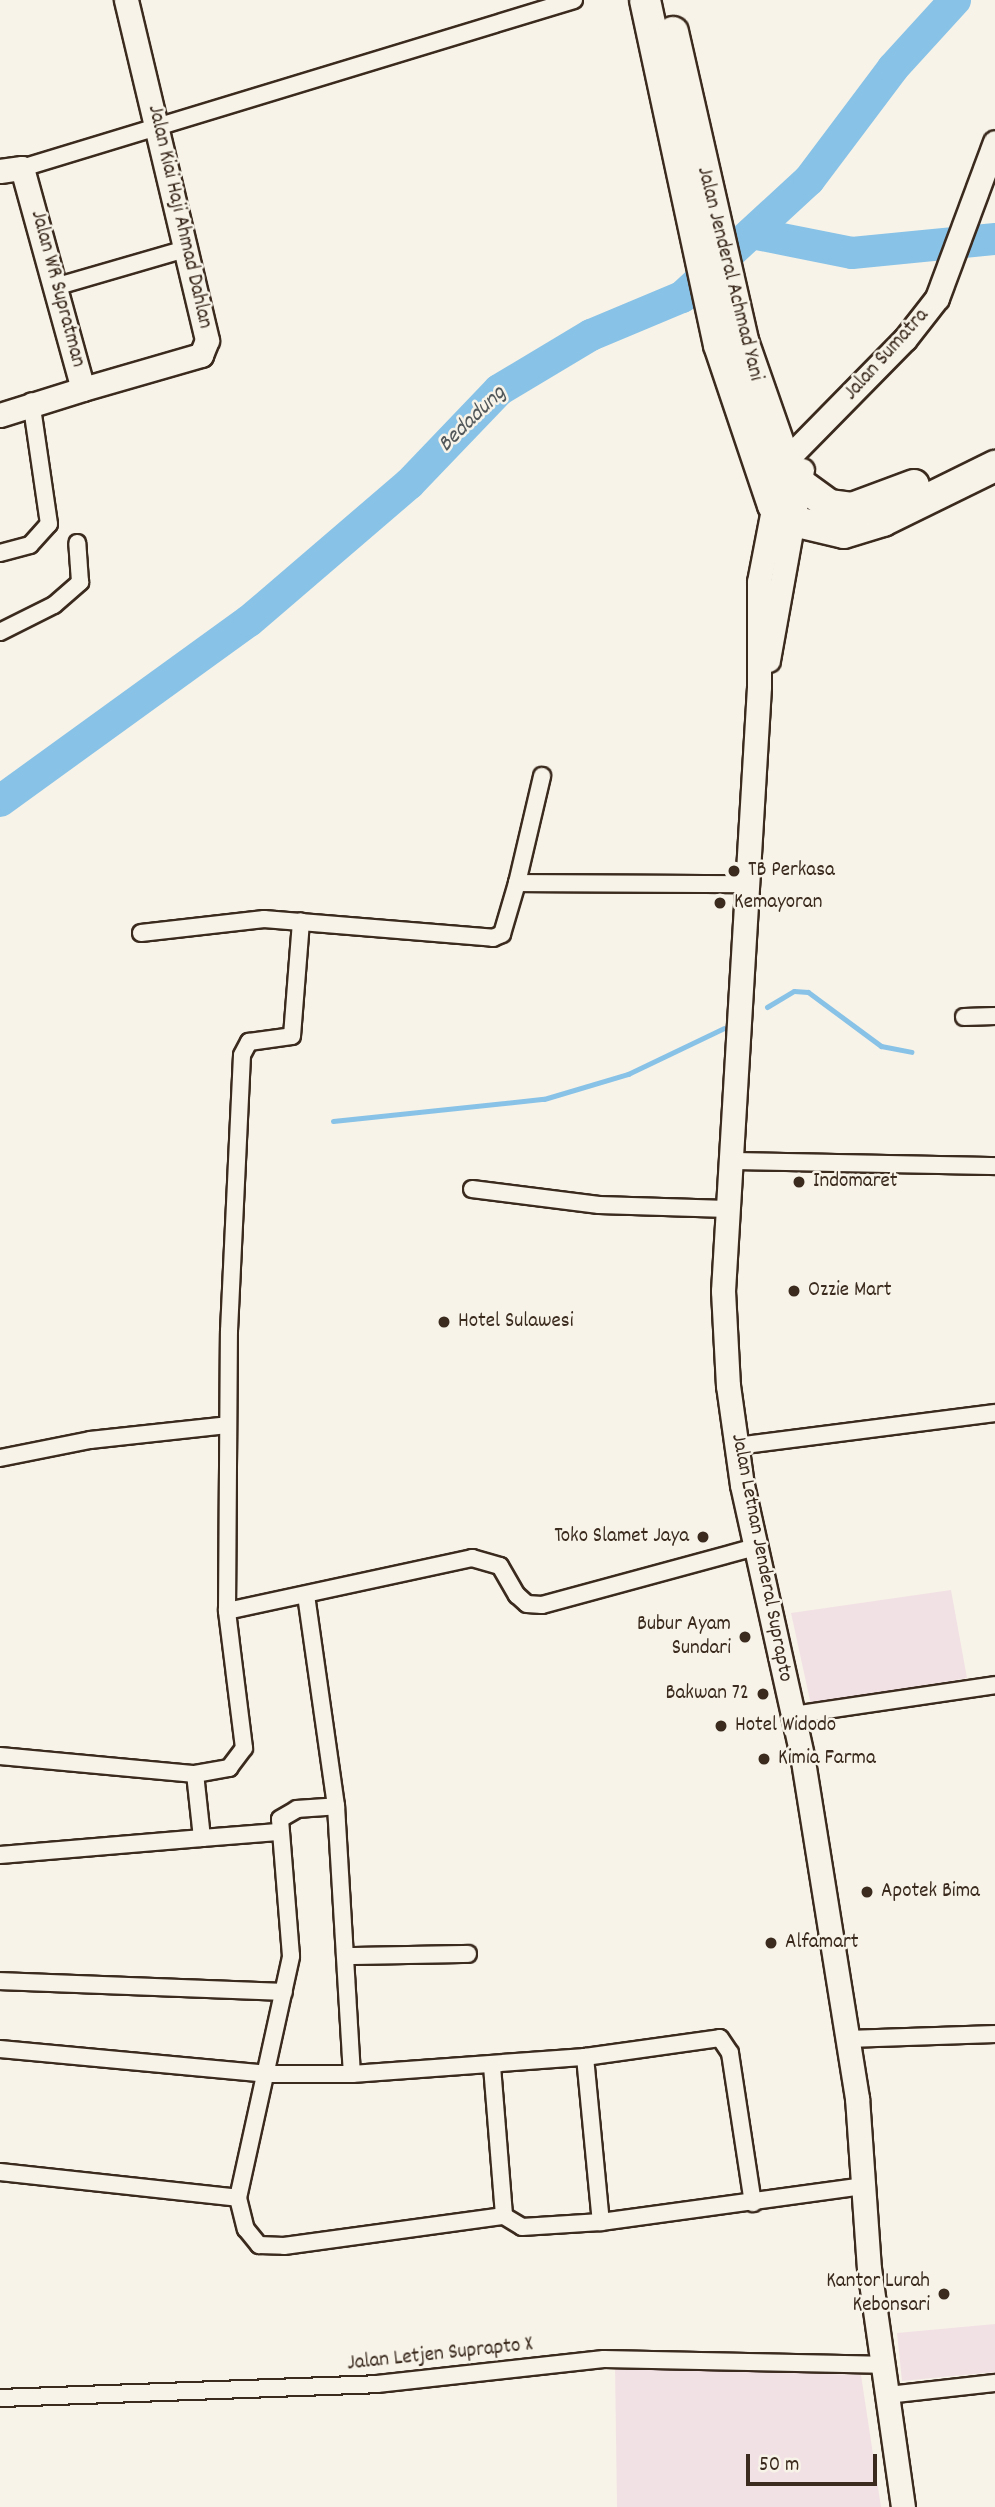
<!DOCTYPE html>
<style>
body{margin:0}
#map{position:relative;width:995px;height:2507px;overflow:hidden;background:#f7f3e8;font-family:Dekko,sans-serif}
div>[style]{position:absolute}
.built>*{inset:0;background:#f2e1e4}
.stream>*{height:5px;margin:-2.5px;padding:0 2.5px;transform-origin:2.5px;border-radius:2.5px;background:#88c2e7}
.river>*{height:32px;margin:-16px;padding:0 16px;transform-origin:16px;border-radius:16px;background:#88c2e7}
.roads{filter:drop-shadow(2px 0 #3b2a1e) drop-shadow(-2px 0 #3b2a1e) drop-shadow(0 2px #3b2a1e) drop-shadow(0 -2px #3b2a1e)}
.street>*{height:16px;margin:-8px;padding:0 8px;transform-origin:8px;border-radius:8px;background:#f7f3e8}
.secondary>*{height:23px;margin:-11.5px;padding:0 11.5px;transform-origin:11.5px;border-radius:11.5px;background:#f7f3e8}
.highway>*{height:30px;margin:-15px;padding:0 15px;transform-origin:15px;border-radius:15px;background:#f7f3e8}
.dots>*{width:19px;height:19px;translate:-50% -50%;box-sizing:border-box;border:4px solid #f7f3e8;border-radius:50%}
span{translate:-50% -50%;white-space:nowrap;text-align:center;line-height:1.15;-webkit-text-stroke:5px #f7f3e8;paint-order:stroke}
.street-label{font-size:21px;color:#3b2a1e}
.poi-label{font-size:21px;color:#3b2a1e}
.left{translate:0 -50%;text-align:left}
.right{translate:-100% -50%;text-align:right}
.water-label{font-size:23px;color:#52585a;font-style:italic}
.scale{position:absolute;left:746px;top:2454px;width:131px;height:32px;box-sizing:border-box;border:4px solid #3b2a1e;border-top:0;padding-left:9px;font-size:21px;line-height:24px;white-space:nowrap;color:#3b2a1e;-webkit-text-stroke:5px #f7f3e8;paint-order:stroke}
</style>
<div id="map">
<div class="built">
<div style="clip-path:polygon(951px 1590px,967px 1678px,811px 1705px,791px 1613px)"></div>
<div style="clip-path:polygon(995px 2324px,995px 2372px,902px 2381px,897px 2333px)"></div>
<div style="clip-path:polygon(615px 2367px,861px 2375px,881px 2507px,617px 2507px)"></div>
</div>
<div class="stream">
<div style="left:767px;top:1007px;width:31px;rotate:-31deg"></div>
<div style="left:794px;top:991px;width:14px;rotate:4deg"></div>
<div style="left:808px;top:992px;width:91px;rotate:36.5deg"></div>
<div style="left:881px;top:1046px;width:31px;rotate:11deg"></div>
<div style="left:333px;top:1121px;width:212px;rotate:-6deg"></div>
<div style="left:544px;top:1099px;width:88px;rotate:-16.6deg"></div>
<div style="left:628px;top:1074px;width:106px;rotate:-25.6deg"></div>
</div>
<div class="river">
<div style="left:752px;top:233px;width:102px;rotate:11.3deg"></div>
<div style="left:852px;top:253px;width:144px;rotate:-5.6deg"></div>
<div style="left:0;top:801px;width:307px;rotate:-35.9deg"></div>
<div style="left:249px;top:621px;width:211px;rotate:-40.6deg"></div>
<div style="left:409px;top:484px;width:130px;rotate:-46.2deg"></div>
<div style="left:499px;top:390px;width:107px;rotate:-30.9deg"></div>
<div style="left:591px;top:335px;width:99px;rotate:-22.7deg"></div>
<div style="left:682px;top:297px;width:173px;rotate:-42.7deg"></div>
<div style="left:809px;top:180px;width:140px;rotate:-53.1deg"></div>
<div style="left:893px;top:68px;width:92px;rotate:-47.6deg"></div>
</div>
<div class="roads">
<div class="street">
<div style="left:22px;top:168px;width:577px;rotate:-16.93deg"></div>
<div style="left:58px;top:286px;width:136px;rotate:-16.2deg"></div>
<div style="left:0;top:553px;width:31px;rotate:-15deg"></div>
<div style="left:30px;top:545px;width:28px;rotate:-48deg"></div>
<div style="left:49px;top:524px;width:124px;rotate:-98.3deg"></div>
<div style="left:0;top:632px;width:60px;rotate:-26.6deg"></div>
<div style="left:54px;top:605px;width:35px;rotate:-41deg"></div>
<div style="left:80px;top:582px;width:39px;rotate:-94deg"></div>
<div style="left:517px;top:883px;width:110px;rotate:-76.8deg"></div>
<div style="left:141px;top:933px;width:124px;rotate:-6.5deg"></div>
<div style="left:264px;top:919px;width:230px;rotate:4.7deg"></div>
<div style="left:493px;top:938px;width:10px;rotate:-24deg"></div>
<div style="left:502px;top:934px;width:53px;rotate:-73.6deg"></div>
<div style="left:517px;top:883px;width:228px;rotate:0.3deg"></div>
<div style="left:964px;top:1017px;width:31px;rotate:-2deg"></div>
<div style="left:730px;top:1161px;width:265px;rotate:1.1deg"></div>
<div style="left:472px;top:1189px;width:128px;rotate:7.2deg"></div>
<div style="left:599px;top:1205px;width:129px;rotate:1.8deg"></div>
<div style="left:737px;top:1446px;width:260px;rotate:-7.3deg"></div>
<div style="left:0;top:1458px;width:92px;rotate:-11.3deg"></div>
<div style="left:90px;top:1440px;width:138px;rotate:-6.2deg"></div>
<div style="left:306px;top:1595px;width:213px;rotate:81.9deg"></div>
<div style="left:336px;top:1806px;width:268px;rotate:86.6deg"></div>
<div style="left:227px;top:1611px;width:280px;rotate:-89.6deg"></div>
<div style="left:229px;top:1331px;width:276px;rotate:-87.3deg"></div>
<div style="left:242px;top:1055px;width:15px;rotate:-62deg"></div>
<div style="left:249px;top:1042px;width:43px;rotate:-7.9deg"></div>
<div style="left:292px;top:1036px;width:115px;rotate:-85.5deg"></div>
<div style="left:793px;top:1715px;width:204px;rotate:-8.4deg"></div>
<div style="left:0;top:1756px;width:196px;rotate:5.3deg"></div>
<div style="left:195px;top:1774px;width:35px;rotate:-10deg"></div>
<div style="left:229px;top:1768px;width:25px;rotate:-53deg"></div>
<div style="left:244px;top:1748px;width:138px;rotate:-97.1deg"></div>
<div style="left:227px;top:1611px;width:251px;rotate:-12.2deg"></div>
<div style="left:472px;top:1558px;width:29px;rotate:16deg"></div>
<div style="left:500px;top:1566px;width:34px;rotate:60deg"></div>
<div style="left:517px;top:1595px;width:13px;rotate:42deg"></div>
<div style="left:527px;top:1604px;width:15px;rotate:4deg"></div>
<div style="left:542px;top:1605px;width:221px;rotate:-15.2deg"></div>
<div style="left:202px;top:1838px;width:76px;rotate:-4.5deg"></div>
<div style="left:0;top:1855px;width:203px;rotate:-4.8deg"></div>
<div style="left:202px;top:1838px;width:64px;rotate:-96.2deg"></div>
<div style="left:348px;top:1956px;width:120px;rotate:-1deg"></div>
<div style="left:0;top:1981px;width:284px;rotate:2.2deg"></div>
<div style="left:848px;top:2039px;width:147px;rotate:-1.9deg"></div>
<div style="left:0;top:2049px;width:270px;rotate:5.3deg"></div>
<div style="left:269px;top:2074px;width:83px"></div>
<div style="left:352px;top:2074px;width:234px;rotate:-4.2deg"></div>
<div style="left:585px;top:2057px;width:136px;rotate:-8deg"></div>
<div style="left:720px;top:2038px;width:18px;rotate:56deg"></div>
<div style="left:730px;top:2053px;width:152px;rotate:81.3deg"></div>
<div style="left:585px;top:2057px;width:166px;rotate:84.5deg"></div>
<div style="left:492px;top:2066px;width:150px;rotate:85.4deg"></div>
<div style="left:0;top:2172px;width:239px;rotate:6.2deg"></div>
<div style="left:238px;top:2198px;width:32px;rotate:76deg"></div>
<div style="left:246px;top:2229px;width:21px;rotate:51deg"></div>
<div style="left:259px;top:2245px;width:25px;rotate:2deg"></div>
<div style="left:284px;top:2246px;width:222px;rotate:-7.8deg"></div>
<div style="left:504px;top:2216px;width:21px;rotate:31deg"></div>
<div style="left:522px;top:2227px;width:79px;rotate:-3.6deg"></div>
<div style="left:601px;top:2222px;width:266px;rotate:-7.8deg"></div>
<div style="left:238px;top:2198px;width:248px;rotate:-77.6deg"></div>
<div style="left:291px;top:1956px;width:137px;rotate:-94.6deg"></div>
<div style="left:280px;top:1819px;width:20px;rotate:-30deg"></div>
<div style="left:297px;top:1809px;width:39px;rotate:-4deg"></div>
<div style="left:888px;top:2395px;width:108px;rotate:-6.4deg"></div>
<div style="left:0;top:2398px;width:377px;rotate:-2.1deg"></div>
<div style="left:377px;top:2384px;width:228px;rotate:-6.3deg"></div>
<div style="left:604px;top:2359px;width:280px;rotate:1.2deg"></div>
</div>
<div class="secondary">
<div style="left:0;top:171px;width:22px;rotate:-8deg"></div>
<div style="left:22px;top:168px;width:229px;rotate:74.6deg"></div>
<div style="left:83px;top:389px;width:87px;rotate:162.6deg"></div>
<div style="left:83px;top:389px;width:123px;rotate:-16.1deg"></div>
<div style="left:201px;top:355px;width:16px;rotate:-68deg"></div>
<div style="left:207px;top:340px;width:350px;rotate:-103.4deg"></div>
<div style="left:768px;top:660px;width:193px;rotate:-79.9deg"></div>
<div style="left:903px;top:2507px;width:240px;rotate:-98.1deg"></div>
<div style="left:869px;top:2269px;width:171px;rotate:-94deg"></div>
<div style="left:857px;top:2098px;width:342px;rotate:-99.1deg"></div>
<div style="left:803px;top:1760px;width:282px;rotate:-102.5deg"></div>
<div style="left:742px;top:1485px;width:100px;rotate:-98deg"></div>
<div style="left:728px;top:1386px;width:95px;rotate:-93deg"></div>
<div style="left:723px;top:1291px;width:606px;rotate:-86.59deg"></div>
<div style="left:759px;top:686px;width:104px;rotate:-90deg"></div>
<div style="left:759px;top:582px;width:101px;rotate:-79.1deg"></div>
<div style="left:778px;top:483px;width:23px;rotate:-72deg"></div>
<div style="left:785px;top:461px;width:171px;rotate:-45.5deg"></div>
<div style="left:905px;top:339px;width:52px;rotate:-52deg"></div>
<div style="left:937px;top:298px;width:166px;rotate:-69.6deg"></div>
</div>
<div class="highway">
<div style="left:645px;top:0;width:353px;rotate:77.9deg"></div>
<div style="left:719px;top:345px;width:169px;rotate:71.4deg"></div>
<div style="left:773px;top:505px;width:26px;rotate:39deg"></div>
<div style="left:793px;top:521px;width:52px;rotate:13.2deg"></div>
<div style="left:844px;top:533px;width:41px;rotate:-17.1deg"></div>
<div style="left:883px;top:521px;width:125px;rotate:-26.2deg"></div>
<div style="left:673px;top:32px;width:317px;rotate:77.2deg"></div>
<div style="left:743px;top:341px;width:127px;rotate:70.7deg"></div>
<div style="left:785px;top:461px;width:26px;rotate:58deg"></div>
<div style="left:799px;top:483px;width:37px;rotate:36deg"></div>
<div style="left:829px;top:505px;width:23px;rotate:7deg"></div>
<div style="left:852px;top:508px;width:66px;rotate:-20.4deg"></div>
</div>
</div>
<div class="dots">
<div style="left:734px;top:871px;background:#3b2a1e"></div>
<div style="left:720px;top:903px;background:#3b2a1e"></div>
<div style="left:799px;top:1182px;background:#3b2a1e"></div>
<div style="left:794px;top:1291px;background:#3b2a1e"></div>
<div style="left:444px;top:1322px;background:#3b2a1e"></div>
<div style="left:703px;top:1537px;background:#3b2a1e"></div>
<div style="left:745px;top:1637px;background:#3b2a1e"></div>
<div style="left:763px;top:1694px;background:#3b2a1e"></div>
<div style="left:721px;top:1726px;background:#3b2a1e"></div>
<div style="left:764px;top:1759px;background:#3b2a1e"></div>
<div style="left:867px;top:1892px;background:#3b2a1e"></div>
<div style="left:771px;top:1943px;background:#3b2a1e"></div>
<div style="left:944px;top:2294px;background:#3b2a1e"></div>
</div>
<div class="street-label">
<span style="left:179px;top:217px;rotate:77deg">Jalan Kiai Haji Ahmad Dahlan</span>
<span style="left:729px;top:274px;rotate:76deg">Jalan Jenderal Achmad Yani</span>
<span style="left:57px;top:289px;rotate:75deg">Jalan WR Supratman</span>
<span style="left:887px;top:355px;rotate:-48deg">Jalan Sumatra</span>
<span style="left:761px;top:1558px;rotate:79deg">Jalan Letnan Jenderal Suprapto</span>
<span style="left:440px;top:2355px;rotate:-6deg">Jalan Letjen Suprapto X</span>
</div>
<div class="poi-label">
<span class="left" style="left:748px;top:871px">TB Perkasa</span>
<span class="left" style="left:734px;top:903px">Kemayoran</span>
<span class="left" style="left:813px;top:1182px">Indomaret</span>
<span class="left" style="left:808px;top:1291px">Ozzie Mart</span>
<span class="left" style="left:458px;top:1322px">Hotel Sulawesi</span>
<span class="right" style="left:689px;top:1537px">Toko Slamet Jaya</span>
<span class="right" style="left:731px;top:1637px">Bubur Ayam<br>Sundari</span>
<span class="right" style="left:749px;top:1694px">Bakwan 72</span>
<span class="left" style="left:735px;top:1726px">Hotel Widodo</span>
<span class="left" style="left:778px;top:1759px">Kimia Farma</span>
<span class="left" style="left:881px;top:1892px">Apotek Bima</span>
<span class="left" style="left:785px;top:1943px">Alfamart</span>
<span class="right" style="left:930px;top:2294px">Kantor Lurah<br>Kebonsari</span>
</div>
<div class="water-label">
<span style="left:473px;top:420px;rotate:-44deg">Bedadung</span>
</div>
<div class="scale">50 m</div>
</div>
